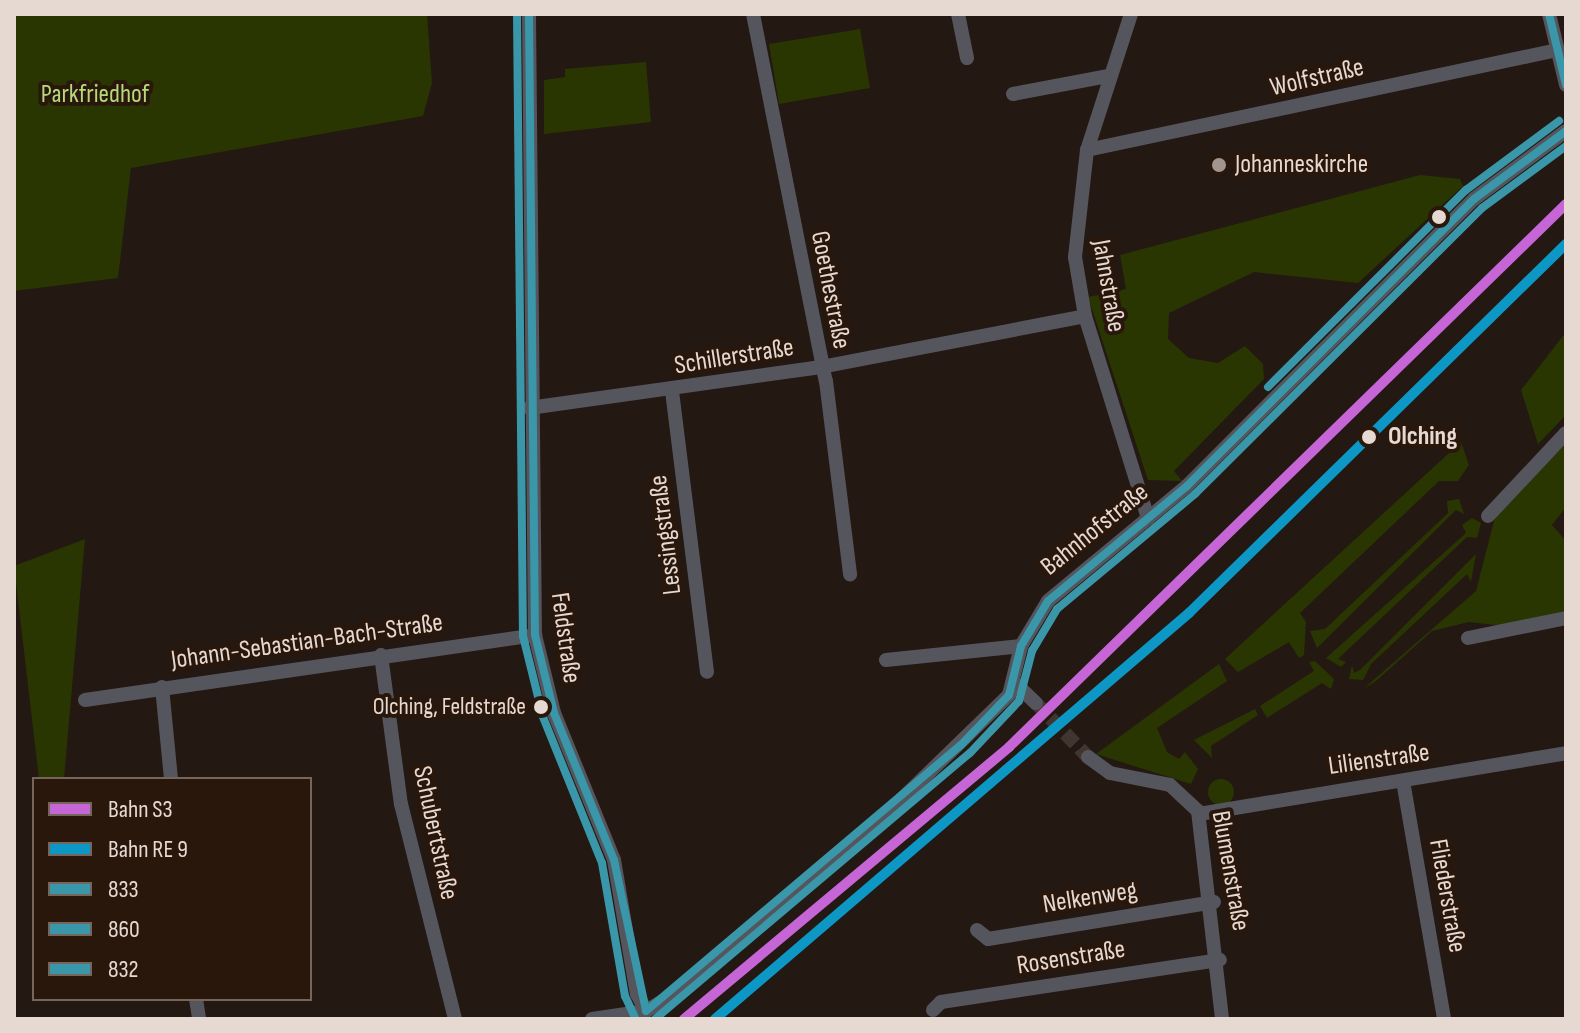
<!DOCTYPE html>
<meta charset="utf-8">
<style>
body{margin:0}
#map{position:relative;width:1580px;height:1033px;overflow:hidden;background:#231812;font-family:"Sofia Sans Condensed",sans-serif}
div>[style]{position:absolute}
.green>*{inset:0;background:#293602}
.round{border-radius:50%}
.minor-tunnel>*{height:14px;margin-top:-7px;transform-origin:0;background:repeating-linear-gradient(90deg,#40352f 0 14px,transparent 0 21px)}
.minor>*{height:14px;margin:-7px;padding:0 7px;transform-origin:7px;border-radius:7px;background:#55555d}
.bus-1>*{height:8px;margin:-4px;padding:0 4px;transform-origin:4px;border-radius:4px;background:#3a96a9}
.bus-2>*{height:8px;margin:-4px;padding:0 4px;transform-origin:4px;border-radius:4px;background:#3a96a9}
.bus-3>*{height:8px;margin:-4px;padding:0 4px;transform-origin:4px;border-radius:4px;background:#3a96a9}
.rail-1>*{height:10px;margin:-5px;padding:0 5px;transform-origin:5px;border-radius:5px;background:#c665d6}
.rail-2>*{height:10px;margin:-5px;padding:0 5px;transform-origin:5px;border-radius:5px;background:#0d97c5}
.dots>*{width:22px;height:22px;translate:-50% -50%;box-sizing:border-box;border:4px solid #29170c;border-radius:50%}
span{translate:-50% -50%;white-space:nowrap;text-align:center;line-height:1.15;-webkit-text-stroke:8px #29170c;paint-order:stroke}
.bus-label{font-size:24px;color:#e6d9d2}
.right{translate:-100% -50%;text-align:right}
.street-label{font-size:26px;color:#e6d9d2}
.park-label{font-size:26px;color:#b6da79}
.poi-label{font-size:26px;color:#e6d9d2}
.left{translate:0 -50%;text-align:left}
.stop-label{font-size:26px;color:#e6d9d2;font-weight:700}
.frame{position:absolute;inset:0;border:16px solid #e6d9d2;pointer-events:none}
.legend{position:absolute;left:32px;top:777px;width:280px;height:224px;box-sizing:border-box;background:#29170c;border:2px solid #75655b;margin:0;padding:10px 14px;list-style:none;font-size:24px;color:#e6d9d2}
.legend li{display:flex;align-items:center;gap:16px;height:40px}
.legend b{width:40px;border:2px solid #75655b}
</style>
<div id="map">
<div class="green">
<div style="clip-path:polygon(14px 14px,427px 14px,432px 83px,423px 116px,131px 168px,118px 278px,14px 291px)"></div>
<div style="clip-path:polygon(860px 29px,870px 88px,779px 104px,769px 44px)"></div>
<div style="clip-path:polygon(646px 62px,651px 122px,544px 134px,544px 80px,565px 77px,565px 69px)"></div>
<div style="clip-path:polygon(1420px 175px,1460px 179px,1463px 186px,1358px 283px,1254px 272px,1169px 313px,1168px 339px,1189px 358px,1218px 363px,1245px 346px,1263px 364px,1264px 379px,1174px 471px,1182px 481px,1148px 480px,1088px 297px,1126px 289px,1120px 255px)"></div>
<div style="clip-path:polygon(1566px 332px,1566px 415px,1538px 444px,1521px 390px)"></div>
<div style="clip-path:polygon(1461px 442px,1469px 465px,1458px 481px,1439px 481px,1300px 613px,1306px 622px,1304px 655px,1299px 658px,1289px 642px,1238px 672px,1225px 659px)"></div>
<div style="clip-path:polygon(1566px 443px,1566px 507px,1552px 525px,1566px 541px,1566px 611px,1504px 626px,1469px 622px,1432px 631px,1376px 681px,1363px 689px,1476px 591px,1495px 517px)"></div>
<div style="clip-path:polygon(1459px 499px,1464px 514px,1456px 510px,1317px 648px,1310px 631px,1325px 629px,1448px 513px,1447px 501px)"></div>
<div style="clip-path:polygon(1472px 518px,1481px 523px,1477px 538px,1467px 537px,1338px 659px,1346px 662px,1341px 667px,1326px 658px,1466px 533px,1462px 525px)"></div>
<div style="clip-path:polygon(85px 539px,64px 779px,39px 779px,14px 566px)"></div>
<div style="clip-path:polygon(1476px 554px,1471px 582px,1467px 574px,1371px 664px,1363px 680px,1349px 679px,1352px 665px,1354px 673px,1360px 670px)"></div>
<div style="clip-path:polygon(1315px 661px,1334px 679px,1331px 689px,1322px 683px,1267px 718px,1260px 706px,1314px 671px,1309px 662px)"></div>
<div style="clip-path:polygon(1219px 664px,1227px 681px,1157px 728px,1167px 752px,1179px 759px,1185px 752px,1198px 769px,1191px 784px,1096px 754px)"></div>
<div style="clip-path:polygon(1255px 709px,1258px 715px,1211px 746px,1212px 758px,1194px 740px)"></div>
<div class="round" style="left:1208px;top:779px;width:26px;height:26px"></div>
</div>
<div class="minor-tunnel">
<div style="left:1036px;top:703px;width:75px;rotate:46.1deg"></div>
</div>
<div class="minor">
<div style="left:529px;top:14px;width:621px;rotate:89.45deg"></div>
<div style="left:535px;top:635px;width:80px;rotate:76.3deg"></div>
<div style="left:554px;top:713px;width:159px;rotate:67.8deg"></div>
<div style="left:614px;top:860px;width:136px;rotate:80.3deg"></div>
<div style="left:637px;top:994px;width:19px;rotate:62deg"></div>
<div style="left:753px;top:14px;width:374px;rotate:78.8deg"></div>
<div style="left:826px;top:381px;width:195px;rotate:82.9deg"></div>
<div style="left:958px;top:14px;width:45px;rotate:78.4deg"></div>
<div style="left:1131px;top:14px;width:143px;rotate:107.9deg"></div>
<div style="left:1087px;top:150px;width:108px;rotate:96.4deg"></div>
<div style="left:1075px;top:257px;width:60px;rotate:80.4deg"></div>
<div style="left:1085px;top:316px;width:212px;rotate:72.7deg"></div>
<div style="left:1549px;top:14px;width:73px;rotate:76.5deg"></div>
<div style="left:1013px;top:94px;width:96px;rotate:-10.8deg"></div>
<div style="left:1087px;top:150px;width:481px;rotate:-12deg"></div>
<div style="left:672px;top:391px;width:283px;rotate:82.9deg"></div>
<div style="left:529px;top:408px;width:295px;rotate:-8deg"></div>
<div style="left:821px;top:367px;width:269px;rotate:-10.9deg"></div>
<div style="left:1488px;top:516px;width:114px;rotate:-46.8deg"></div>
<div style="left:1468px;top:638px;width:100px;rotate:-11.5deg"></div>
<div style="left:381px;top:655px;width:150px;rotate:82.4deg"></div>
<div style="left:401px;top:804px;width:222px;rotate:75.9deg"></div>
<div style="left:886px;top:660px;width:136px;rotate:-5.9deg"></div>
<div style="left:1015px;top:683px;width:29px;rotate:44deg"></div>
<div style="left:162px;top:687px;width:92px;rotate:84.4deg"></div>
<div style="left:85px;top:700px;width:455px;rotate:-8.2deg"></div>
<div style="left:1088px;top:757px;width:27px;rotate:36deg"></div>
<div style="left:1110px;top:773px;width:61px;rotate:11.3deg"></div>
<div style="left:1170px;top:785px;width:38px;rotate:43deg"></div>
<div style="left:1198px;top:811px;width:209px;rotate:83.4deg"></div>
<div style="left:1403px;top:781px;width:242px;rotate:80.2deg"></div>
<div style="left:1199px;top:814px;width:372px;rotate:-9.4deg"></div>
<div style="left:977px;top:930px;width:14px;rotate:39deg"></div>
<div style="left:988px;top:939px;width:229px;rotate:-9.3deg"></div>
<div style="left:196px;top:999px;width:20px;rotate:81deg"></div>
<div style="left:933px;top:1010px;width:11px;rotate:-45deg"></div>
<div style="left:941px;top:1002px;width:282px;rotate:-8.6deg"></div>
<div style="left:592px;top:1019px;width:55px;rotate:-8.4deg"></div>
<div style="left:646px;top:1011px;width:33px;rotate:-31deg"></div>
<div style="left:674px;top:994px;width:268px;rotate:-40.2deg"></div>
<div style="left:879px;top:821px;width:181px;rotate:-44.1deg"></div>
<div style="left:1009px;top:695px;width:50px;rotate:-76.2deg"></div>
<div style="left:1021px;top:646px;width:52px;rotate:-59deg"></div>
<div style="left:1048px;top:601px;width:180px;rotate:-39.6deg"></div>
<div style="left:1187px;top:486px;width:406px;rotate:-45deg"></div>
<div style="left:1474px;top:199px;width:114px;rotate:-36.5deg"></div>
</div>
<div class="bus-1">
<div style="left:529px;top:14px;width:621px;rotate:89.45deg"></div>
<div style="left:535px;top:635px;width:80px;rotate:76.3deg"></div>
<div style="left:554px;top:713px;width:159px;rotate:67.8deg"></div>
<div style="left:614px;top:860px;width:154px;rotate:78deg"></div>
<div style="left:1549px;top:14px;width:73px;rotate:76.5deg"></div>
<div style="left:646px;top:1011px;width:412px;rotate:-40.2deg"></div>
<div style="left:961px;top:745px;width:69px;rotate:-46.2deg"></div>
<div style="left:1009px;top:695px;width:50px;rotate:-76.2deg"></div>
<div style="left:1021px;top:646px;width:52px;rotate:-59deg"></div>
<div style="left:1048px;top:601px;width:180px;rotate:-39.6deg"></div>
<div style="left:1187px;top:486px;width:406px;rotate:-45deg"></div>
<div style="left:1474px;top:199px;width:114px;rotate:-36.5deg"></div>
</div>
<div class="bus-2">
<div style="left:517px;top:14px;width:622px;rotate:89.45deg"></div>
<div style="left:523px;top:636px;width:83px;rotate:76.1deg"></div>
<div style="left:543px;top:717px;width:157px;rotate:68deg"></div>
<div style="left:602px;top:863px;width:135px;rotate:80.2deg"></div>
<div style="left:625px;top:996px;width:23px;rotate:65deg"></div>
<div style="left:655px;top:1019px;width:412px;rotate:-40.2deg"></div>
<div style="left:970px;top:753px;width:71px;rotate:-46.7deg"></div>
<div style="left:1019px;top:701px;width:52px;rotate:-75.4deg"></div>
<div style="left:1032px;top:651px;width:49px;rotate:-59.2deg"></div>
<div style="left:1057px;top:609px;width:180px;rotate:-39.8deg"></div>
<div style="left:1195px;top:494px;width:405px;rotate:-44.9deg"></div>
<div style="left:1482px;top:208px;width:104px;rotate:-36.4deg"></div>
</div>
<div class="bus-3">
<div style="left:1268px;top:387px;width:279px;rotate:-44.9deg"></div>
<div style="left:1466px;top:190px;width:116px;rotate:-36.6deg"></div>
</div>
<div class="rail-1">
<div style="left:684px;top:1019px;width:424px;rotate:-39.9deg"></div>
<div style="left:1009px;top:747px;width:778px;rotate:-44.27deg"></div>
</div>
<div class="rail-2">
<div style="left:715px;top:1019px;width:624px;rotate:-40.58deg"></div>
<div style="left:1189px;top:613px;width:528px;rotate:-44.39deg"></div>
</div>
<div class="dots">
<div style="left:1219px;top:165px;background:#a2958f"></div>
<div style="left:1439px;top:217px;background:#e6d9d2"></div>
<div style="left:1369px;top:437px;background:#e6d9d2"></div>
<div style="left:541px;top:707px;background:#e6d9d2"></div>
</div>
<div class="bus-label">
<span class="right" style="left:526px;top:707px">Olching, Feldstraße</span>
</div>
<div class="street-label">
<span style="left:1317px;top:78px;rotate:-13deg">Wolfstraße</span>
<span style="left:1108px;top:286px;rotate:80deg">Jahnstraße</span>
<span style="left:830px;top:290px;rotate:79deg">Goethestraße</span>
<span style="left:734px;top:357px;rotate:-9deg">Schillerstraße</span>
<span style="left:1095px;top:530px;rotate:-39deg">Bahnhofstraße</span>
<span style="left:666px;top:535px;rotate:-97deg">Lessingstraße</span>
<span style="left:565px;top:638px;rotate:82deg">Feldstraße</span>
<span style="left:307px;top:642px;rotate:-8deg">Johann-Sebastian-Bach-Straße</span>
<span style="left:1379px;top:760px;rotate:-8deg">Lilienstraße</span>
<span style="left:435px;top:833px;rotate:78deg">Schubertstraße</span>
<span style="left:1230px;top:871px;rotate:80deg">Blumenstraße</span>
<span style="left:1447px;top:896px;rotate:80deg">Fliederstraße</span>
<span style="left:1090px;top:898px;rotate:-9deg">Nelkenweg</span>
<span style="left:1071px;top:958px;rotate:-9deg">Rosenstraße</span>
</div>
<div class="park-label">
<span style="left:95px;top:95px">Parkfriedhof</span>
</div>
<div class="poi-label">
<span class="left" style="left:1235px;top:165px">Johanneskirche</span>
</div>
<div class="stop-label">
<span class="left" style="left:1388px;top:437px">Olching</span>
</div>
<div class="frame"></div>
<ul class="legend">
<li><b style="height:10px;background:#c665d6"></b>Bahn S3</li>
<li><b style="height:10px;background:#0d97c5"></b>Bahn RE 9</li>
<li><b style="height:10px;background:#3a96a9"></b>833</li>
<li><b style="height:10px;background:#3a96a9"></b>860</li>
<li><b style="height:10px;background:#3a96a9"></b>832</li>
</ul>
</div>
